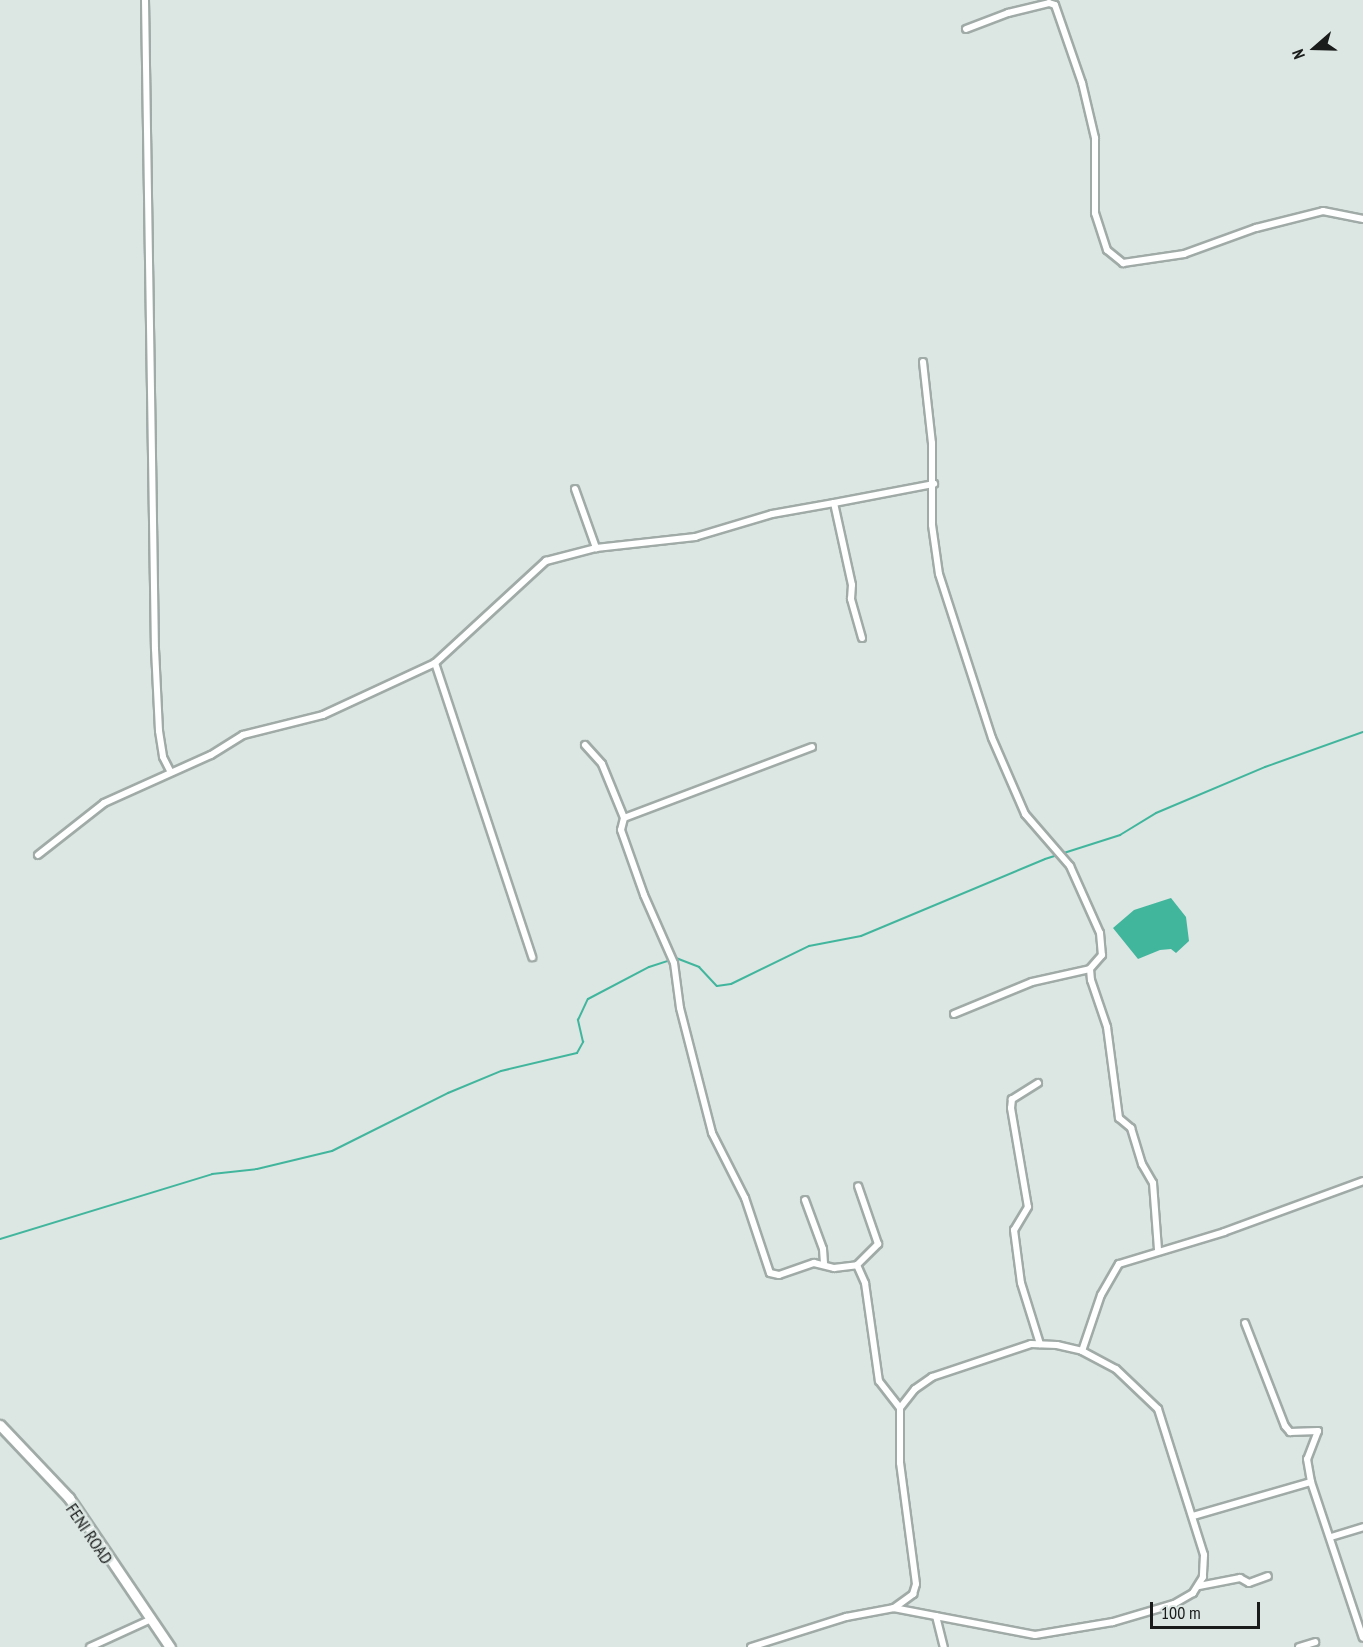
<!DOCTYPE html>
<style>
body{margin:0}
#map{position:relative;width:1363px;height:1647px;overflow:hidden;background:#dce6e3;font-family:"PT Sans Narrow",sans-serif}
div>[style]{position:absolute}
.water>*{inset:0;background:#41b69d}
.stream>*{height:2px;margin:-1px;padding:0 1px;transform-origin:1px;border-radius:1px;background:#41b69d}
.roads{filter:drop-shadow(2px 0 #a0aaa7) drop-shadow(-2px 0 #a0aaa7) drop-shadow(0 2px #a0aaa7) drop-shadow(0 -2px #a0aaa7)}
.minor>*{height:6px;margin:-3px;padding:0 3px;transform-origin:3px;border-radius:3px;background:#fff}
.secondary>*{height:9px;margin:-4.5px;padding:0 4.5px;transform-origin:4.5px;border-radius:4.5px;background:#fff}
span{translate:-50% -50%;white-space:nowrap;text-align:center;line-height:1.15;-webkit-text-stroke:5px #dce6e3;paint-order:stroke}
.street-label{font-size:18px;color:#191c1b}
.north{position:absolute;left:1285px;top:18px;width:60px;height:60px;-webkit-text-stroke:4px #dce6e3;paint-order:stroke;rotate:250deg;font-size:16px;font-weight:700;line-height:24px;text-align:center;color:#191c1b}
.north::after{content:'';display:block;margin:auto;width:21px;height:27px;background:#191c1b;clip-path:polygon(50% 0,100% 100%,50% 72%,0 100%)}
.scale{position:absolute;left:1150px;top:1602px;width:110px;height:27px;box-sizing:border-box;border:3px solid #191c1b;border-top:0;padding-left:8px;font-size:18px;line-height:21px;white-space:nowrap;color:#191c1b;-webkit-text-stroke:4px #dce6e3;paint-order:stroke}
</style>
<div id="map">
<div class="water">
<div style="clip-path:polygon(1171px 898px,1186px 917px,1189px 941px,1176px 953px,1171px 949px,1160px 950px,1138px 959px,1113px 928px,1134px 910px)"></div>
</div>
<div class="stream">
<div style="left:0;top:1239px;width:222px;rotate:-17deg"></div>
<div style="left:212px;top:1174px;width:45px;rotate:-6.3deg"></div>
<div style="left:257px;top:1169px;width:77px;rotate:-13.5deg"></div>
<div style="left:332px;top:1151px;width:130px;rotate:-26.6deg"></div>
<div style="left:448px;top:1093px;width:57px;rotate:-22.5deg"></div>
<div style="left:501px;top:1071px;width:78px;rotate:-13.3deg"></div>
<div style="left:577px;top:1053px;width:13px;rotate:-61deg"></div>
<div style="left:583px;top:1042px;width:23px;rotate:-103deg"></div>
<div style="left:578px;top:1020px;width:23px;rotate:-65deg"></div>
<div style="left:588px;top:999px;width:69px;rotate:-27.7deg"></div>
<div style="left:649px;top:967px;width:28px;rotate:-18deg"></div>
<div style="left:676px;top:958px;width:25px;rotate:21deg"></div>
<div style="left:699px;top:967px;width:26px;rotate:47deg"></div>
<div style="left:717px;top:986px;width:14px;rotate:-8deg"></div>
<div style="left:731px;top:984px;width:87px;rotate:-26deg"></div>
<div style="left:809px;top:946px;width:53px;rotate:-10.9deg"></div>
<div style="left:861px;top:936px;width:199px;rotate:-22.7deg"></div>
<div style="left:1045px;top:859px;width:79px;rotate:-17.7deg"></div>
<div style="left:1120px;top:835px;width:42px;rotate:-31.4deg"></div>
<div style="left:1156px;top:813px;width:118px;rotate:-22.9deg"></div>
<div style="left:1265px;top:767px;width:104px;rotate:-19.7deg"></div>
</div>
<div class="roads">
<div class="minor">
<div style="left:145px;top:0;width:649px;rotate:89.12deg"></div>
<div style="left:155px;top:649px;width:82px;rotate:87.2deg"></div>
<div style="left:159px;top:731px;width:26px;rotate:81deg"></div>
<div style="left:163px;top:757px;width:16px;rotate:63deg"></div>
<div style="left:966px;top:29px;width:45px;rotate:-20.9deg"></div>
<div style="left:1008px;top:13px;width:42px;rotate:-13.7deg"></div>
<div style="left:1049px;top:3px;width:6px;rotate:18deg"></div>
<div style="left:1055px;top:5px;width:83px;rotate:70.9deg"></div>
<div style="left:1082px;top:83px;width:57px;rotate:76.7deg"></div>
<div style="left:1095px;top:138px;width:75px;rotate:90deg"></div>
<div style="left:1095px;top:213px;width:39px;rotate:72deg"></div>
<div style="left:1107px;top:250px;width:21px;rotate:39deg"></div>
<div style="left:1123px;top:263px;width:62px;rotate:-8.4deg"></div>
<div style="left:1184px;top:254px;width:77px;rotate:-19.9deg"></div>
<div style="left:1256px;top:228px;width:69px;rotate:-14.2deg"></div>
<div style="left:1323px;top:211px;width:41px;rotate:11.3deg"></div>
<div style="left:923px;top:362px;width:81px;rotate:83.7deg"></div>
<div style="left:932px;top:443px;width:82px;rotate:90deg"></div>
<div style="left:932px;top:525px;width:49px;rotate:81.9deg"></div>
<div style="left:939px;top:574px;width:172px;rotate:72.1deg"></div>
<div style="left:992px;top:738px;width:83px;rotate:66.5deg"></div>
<div style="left:1025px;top:814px;width:69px;rotate:49.1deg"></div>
<div style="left:1070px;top:866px;width:73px;rotate:65.9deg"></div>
<div style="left:1100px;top:933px;width:22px;rotate:85deg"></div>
<div style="left:1102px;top:955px;width:18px;rotate:131deg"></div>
<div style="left:1090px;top:969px;width:11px;rotate:85deg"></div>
<div style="left:1091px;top:980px;width:50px;rotate:71.2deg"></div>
<div style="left:1107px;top:1027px;width:92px;rotate:82.5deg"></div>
<div style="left:1119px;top:1118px;width:16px;rotate:40deg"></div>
<div style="left:1131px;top:1128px;width:38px;rotate:73deg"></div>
<div style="left:1142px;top:1164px;width:22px;rotate:60deg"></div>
<div style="left:1153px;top:1183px;width:67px;rotate:85.7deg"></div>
<div style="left:575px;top:489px;width:63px;rotate:70.4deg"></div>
<div style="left:862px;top:638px;width:41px;rotate:-105.8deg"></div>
<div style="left:851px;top:599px;width:14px;rotate:-86deg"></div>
<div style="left:852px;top:585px;width:84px;rotate:-102.4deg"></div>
<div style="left:834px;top:503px;width:102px;rotate:-10.8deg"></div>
<div style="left:435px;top:663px;width:310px;rotate:71.7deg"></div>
<div style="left:585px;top:745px;width:25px;rotate:48deg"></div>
<div style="left:602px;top:764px;width:58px;rotate:67.8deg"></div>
<div style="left:812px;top:747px;width:201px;rotate:159.3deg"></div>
<div style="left:624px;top:818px;width:12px;rotate:104deg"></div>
<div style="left:621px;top:830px;width:69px;rotate:70.5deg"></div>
<div style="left:644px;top:895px;width:74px;rotate:66.2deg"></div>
<div style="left:674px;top:963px;width:45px;rotate:82.4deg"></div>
<div style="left:680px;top:1008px;width:129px;rotate:75.6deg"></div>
<div style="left:712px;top:1133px;width:73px;rotate:63.1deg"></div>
<div style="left:745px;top:1198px;width:79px;rotate:71.6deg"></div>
<div style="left:770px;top:1273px;width:9px;rotate:13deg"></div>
<div style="left:779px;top:1275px;width:37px;rotate:-19deg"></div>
<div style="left:814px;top:1263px;width:21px;rotate:14deg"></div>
<div style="left:834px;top:1268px;width:23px;rotate:-7deg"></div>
<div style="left:857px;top:1265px;width:30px;rotate:-45deg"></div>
<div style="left:878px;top:1244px;width:61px;rotate:-109deg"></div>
<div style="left:38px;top:855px;width:84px;rotate:-38.2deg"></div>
<div style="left:104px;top:803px;width:117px;rotate:-24.2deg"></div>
<div style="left:211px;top:755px;width:38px;rotate:-32deg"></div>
<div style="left:243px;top:735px;width:82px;rotate:-14deg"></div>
<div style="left:323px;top:715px;width:123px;rotate:-24.9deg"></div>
<div style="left:435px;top:663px;width:151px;rotate:-42.6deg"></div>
<div style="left:546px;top:561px;width:52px;rotate:-14.6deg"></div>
<div style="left:596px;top:548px;width:100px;rotate:-6.3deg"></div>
<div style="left:695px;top:537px;width:80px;rotate:-16.6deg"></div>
<div style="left:772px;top:514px;width:63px;rotate:-10.1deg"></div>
<div style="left:954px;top:1014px;width:84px;rotate:-22.3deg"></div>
<div style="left:1032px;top:982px;width:59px;rotate:-12.6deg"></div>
<div style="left:1038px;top:1083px;width:31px;rotate:148deg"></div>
<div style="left:1012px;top:1099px;width:9px;rotate:96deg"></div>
<div style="left:1011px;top:1108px;width:100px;rotate:80.3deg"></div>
<div style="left:1028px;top:1207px;width:27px;rotate:121deg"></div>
<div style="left:1014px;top:1230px;width:53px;rotate:82.5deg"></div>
<div style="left:1021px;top:1283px;width:64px;rotate:72.7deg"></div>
<div style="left:805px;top:1200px;width:52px;rotate:69.8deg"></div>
<div style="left:823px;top:1249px;width:16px;rotate:86deg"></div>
<div style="left:857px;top:1265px;width:20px;rotate:66deg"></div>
<div style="left:865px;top:1283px;width:99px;rotate:81.9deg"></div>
<div style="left:879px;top:1381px;width:34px;rotate:52deg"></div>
<div style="left:1245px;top:1323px;width:110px;rotate:68.8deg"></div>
<div style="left:1285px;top:1426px;width:8px;rotate:50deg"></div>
<div style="left:1290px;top:1432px;width:28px;rotate:-2deg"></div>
<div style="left:1318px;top:1431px;width:30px;rotate:111deg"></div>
<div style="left:1307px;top:1459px;width:23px;rotate:80deg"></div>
<div style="left:1311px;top:1482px;width:164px;rotate:71.6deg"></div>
<div style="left:1082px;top:1351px;width:59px;rotate:-71.3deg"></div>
<div style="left:1101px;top:1295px;width:36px;rotate:-60deg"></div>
<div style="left:1119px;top:1264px;width:110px;rotate:-16.9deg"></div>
<div style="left:1224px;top:1232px;width:148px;rotate:-20.1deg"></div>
<div style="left:1193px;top:1516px;width:123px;rotate:-16.1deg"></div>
<div style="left:1331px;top:1537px;width:34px;rotate:-17deg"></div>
<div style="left:1199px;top:1586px;width:42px;rotate:-11deg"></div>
<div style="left:1240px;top:1578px;width:10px;rotate:29deg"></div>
<div style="left:1249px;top:1583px;width:20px;rotate:-20deg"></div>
<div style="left:936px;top:1616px;width:32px;rotate:76deg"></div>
<div style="left:90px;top:1647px;width:63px;rotate:-24.5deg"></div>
<div style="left:751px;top:1647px;width:100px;rotate:-17.5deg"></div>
<div style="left:846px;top:1617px;width:49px;rotate:-10.6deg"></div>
<div style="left:894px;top:1608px;width:24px;rotate:-36deg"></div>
<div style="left:913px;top:1594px;width:10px;rotate:-73deg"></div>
<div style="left:916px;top:1584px;width:122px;rotate:-97.5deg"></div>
<div style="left:900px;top:1463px;width:55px;rotate:-90deg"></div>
<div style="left:900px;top:1408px;width:24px;rotate:-52deg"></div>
<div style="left:915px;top:1389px;width:21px;rotate:-35deg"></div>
<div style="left:932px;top:1377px;width:104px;rotate:-18.4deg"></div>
<div style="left:1031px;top:1344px;width:26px;rotate:2deg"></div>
<div style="left:1057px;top:1345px;width:26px;rotate:13deg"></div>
<div style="left:1082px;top:1351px;width:38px;rotate:28deg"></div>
<div style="left:1116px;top:1369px;width:58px;rotate:43.6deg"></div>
<div style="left:1158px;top:1409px;width:153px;rotate:72.5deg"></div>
<div style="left:1204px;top:1555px;width:22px;rotate:93deg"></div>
<div style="left:1203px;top:1577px;width:19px;rotate:122deg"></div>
<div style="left:1193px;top:1593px;width:22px;rotate:150deg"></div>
<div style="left:1174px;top:1604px;width:64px;rotate:163.6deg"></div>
<div style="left:1113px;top:1622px;width:79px;rotate:170.5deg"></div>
<div style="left:1035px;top:1635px;width:144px;rotate:-169.2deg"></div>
<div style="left:1299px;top:1647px;width:17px;rotate:-17deg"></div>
</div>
<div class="secondary">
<div style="left:0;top:1425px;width:100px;rotate:46.6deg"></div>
<div style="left:69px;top:1498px;width:180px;rotate:55.9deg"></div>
</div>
</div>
<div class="street-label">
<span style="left:89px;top:1534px;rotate:56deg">FENI ROAD</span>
</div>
<div class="north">N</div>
<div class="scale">100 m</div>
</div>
